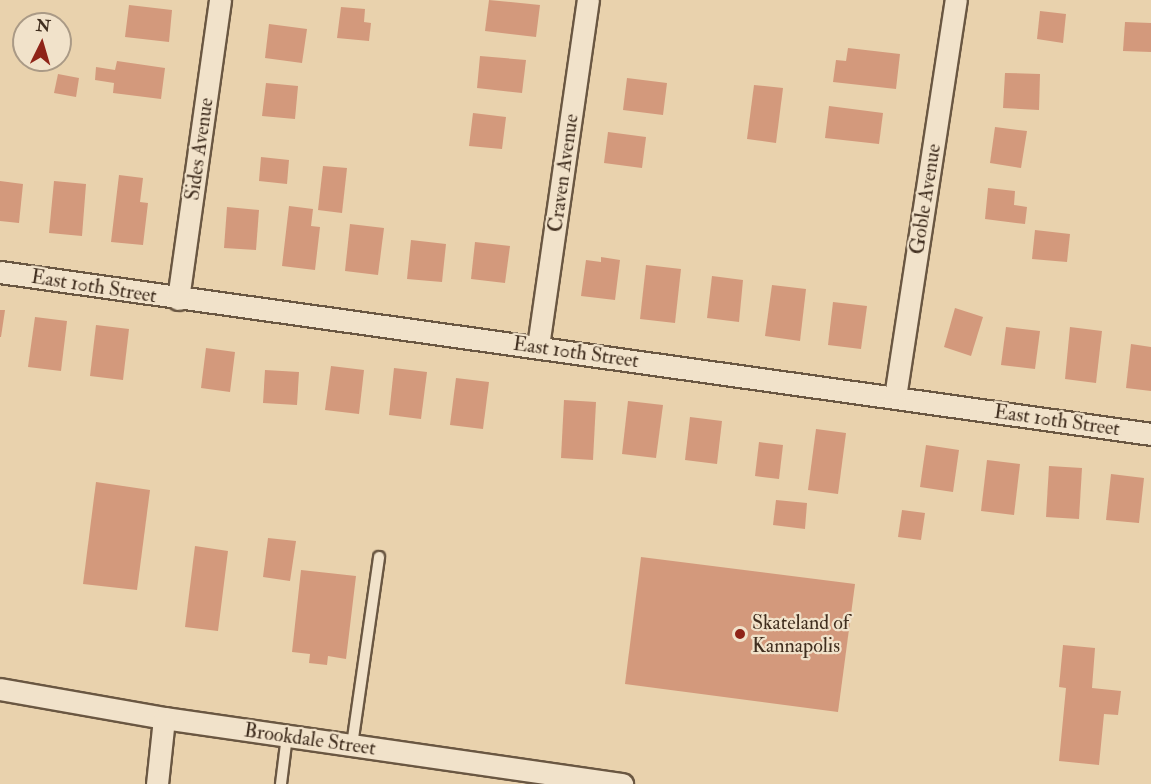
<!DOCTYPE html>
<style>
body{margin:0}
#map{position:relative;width:1151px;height:784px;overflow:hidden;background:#e9d2ad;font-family:"IM FELL Double Pica",serif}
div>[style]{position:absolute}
.building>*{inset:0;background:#d3997c}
.roads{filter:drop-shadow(2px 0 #6a5742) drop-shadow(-2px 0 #6a5742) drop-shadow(0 2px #6a5742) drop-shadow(0 -2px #6a5742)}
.lane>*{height:10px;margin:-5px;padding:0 5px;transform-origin:5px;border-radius:5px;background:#f1e2ca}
.street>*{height:21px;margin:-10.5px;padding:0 10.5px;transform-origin:10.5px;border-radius:10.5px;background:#f1e2ca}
.dots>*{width:16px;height:16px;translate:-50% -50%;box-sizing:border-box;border:3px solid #f1e2ca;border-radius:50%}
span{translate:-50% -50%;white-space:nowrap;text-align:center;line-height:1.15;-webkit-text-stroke:4.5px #f1e2ca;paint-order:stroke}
.street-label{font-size:20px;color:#402e1f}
.poi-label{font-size:20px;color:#402e1f}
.left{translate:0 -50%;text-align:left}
.north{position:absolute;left:12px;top:12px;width:60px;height:60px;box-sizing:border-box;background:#f1e2ca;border:2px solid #aa9a86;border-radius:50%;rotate:5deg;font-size:16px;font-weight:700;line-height:24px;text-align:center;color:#402e1f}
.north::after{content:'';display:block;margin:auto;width:21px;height:27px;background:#8f2418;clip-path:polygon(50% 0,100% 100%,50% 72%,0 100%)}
</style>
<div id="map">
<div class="building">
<div style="clip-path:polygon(489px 0,540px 5px,536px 37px,485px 31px)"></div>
<div style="clip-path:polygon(129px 5px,172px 10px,169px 42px,125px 37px)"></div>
<div style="clip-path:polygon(341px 7px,365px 9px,364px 22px,371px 23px,369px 41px,337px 38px)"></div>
<div style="clip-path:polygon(1040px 11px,1066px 14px,1063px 43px,1037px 39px)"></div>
<div style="clip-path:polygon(1125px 22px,1151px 23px,1151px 52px,1123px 51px)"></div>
<div style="clip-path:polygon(269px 24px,307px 29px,302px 63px,265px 58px)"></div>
<div style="clip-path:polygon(848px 48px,900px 54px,896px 89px,833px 82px,836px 60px,846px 61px)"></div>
<div style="clip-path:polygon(480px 56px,526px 60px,522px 93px,477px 88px)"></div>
<div style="clip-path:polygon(117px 61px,165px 68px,161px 99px,113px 93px,114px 83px,95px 80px,96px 67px,115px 70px)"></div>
<div style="clip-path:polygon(1005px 73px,1040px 74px,1039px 110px,1003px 108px)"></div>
<div style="clip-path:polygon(58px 74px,79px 78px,76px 97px,54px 93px)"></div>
<div style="clip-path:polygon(627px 78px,667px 83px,663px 115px,623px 110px)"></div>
<div style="clip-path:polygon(266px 83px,298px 86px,295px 119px,262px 116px)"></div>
<div style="clip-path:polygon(754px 85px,783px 88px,776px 143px,747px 139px)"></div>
<div style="clip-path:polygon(829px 106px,883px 113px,879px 144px,825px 138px)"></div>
<div style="clip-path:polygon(473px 113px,506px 117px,502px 149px,469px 146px)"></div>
<div style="clip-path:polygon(995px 127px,1027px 131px,1021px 168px,990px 163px)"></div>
<div style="clip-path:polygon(608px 132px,646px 137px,642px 168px,604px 163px)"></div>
<div style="clip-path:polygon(261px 157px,289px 160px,287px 184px,259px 181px)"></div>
<div style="clip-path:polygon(323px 166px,347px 168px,342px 213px,318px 210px)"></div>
<div style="clip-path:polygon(119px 175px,143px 178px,140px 202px,148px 203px,143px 245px,111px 242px)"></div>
<div style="clip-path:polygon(0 181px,23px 184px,19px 223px,0 221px)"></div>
<div style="clip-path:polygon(54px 181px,86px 184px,82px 236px,49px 233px)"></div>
<div style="clip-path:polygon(988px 188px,1015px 191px,1014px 205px,1027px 207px,1025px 224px,985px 219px)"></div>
<div style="clip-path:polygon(289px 206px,313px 209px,311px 226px,320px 227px,315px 270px,282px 266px)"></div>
<div style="clip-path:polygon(227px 207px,259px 210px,256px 250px,224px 248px)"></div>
<div style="clip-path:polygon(350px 224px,384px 228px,378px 275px,345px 271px)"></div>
<div style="clip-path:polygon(1035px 230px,1070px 234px,1067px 262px,1032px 259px)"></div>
<div style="clip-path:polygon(411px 240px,446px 244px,442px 282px,407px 279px)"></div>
<div style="clip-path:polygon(475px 242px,510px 246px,505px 283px,471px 279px)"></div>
<div style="clip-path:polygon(601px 257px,620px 260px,615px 300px,581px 296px,586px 260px,601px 262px)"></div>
<div style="clip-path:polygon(646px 265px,681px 269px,675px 323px,640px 319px)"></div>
<div style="clip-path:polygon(712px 276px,743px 280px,739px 322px,707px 318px)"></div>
<div style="clip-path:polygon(772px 285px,806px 289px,800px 341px,765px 336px)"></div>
<div style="clip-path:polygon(833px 302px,867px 306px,861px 349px,828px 345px)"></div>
<div style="clip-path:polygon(955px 308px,983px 317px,971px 356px,944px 347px)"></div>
<div style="clip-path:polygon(0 310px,5px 310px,1px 337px,0 337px)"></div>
<div style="clip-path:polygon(35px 317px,67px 321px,61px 371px,28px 367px)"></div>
<div style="clip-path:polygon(96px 325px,129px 329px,123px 380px,90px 376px)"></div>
<div style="clip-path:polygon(1006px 327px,1040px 331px,1035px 369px,1001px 365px)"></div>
<div style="clip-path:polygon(1070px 327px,1102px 331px,1096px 383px,1065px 379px)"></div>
<div style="clip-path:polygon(1131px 344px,1151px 347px,1151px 391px,1126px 388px)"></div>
<div style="clip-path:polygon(206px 348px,235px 352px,230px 392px,201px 388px)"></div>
<div style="clip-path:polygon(331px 366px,364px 370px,359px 414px,325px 410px)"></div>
<div style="clip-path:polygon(394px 368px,427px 372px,421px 419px,389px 415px)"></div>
<div style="clip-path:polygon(265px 370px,299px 372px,297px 405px,263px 403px)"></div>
<div style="clip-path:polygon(456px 378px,489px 382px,483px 429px,450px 425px)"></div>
<div style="clip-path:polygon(564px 400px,596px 402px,593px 460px,561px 458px)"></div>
<div style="clip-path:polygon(628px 401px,663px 405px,656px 458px,622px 454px)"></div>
<div style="clip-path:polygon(690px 417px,722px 421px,717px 464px,685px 460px)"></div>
<div style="clip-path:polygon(816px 429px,846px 433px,838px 494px,808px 490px)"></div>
<div style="clip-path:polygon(759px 442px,783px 445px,779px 479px,755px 476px)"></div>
<div style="clip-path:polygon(926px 445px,959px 450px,953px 492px,920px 487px)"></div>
<div style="clip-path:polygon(987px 460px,1020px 464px,1014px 515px,981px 511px)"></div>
<div style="clip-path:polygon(1049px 466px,1082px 468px,1079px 519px,1046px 517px)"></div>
<div style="clip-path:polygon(1111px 474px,1144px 478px,1139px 523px,1106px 520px)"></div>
<div style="clip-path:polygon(96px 482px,150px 490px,137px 590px,83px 584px)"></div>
<div style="clip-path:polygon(776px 500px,807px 503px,805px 529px,773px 525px)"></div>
<div style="clip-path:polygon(902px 510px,925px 513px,921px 540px,898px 537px)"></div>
<div style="clip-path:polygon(268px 538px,296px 541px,290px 581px,263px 577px)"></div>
<div style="clip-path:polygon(195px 546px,228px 551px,218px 631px,185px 627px)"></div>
<div style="clip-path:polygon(641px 557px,855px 584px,838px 712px,625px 684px)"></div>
<div style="clip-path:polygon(301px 570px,356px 576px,346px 659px,328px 656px,327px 665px,309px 663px,310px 654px,292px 652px)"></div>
<div style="clip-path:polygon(1063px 645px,1095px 648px,1092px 688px,1121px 691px,1118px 715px,1104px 714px,1099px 765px,1059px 761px,1066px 688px,1059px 687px)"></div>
</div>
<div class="roads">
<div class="lane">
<div style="left:352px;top:745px;width:190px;rotate:-81.8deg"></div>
<div style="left:281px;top:784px;width:48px;rotate:-82.9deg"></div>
</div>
<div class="street">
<div style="left:0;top:272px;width:1162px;rotate:8.01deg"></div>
<div style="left:178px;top:299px;width:302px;rotate:-82deg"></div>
<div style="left:538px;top:346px;width:350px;rotate:-81.8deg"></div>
<div style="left:895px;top:397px;width:402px;rotate:-81.3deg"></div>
<div style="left:0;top:689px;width:167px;rotate:10deg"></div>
<div style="left:164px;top:718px;width:463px;rotate:8.2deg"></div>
<div style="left:157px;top:784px;width:66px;rotate:-83.9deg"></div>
</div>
</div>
<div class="dots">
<div style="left:740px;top:634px;background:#8f2418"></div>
</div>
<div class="street-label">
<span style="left:199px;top:149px;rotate:-82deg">Sides Avenue</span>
<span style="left:563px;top:173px;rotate:-82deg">Craven Avenue</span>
<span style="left:925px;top:199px;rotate:-81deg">Goble Avenue</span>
<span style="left:94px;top:286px;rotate:9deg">East 10th Street</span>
<span style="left:576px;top:352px;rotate:8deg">East 10th Street</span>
<span style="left:1057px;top:420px;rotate:8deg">East 10th Street</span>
<span style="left:310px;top:739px;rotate:8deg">Brookdale Street</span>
</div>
<div class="poi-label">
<span class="left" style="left:752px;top:634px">Skateland of<br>Kannapolis</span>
</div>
<div class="north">N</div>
</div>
